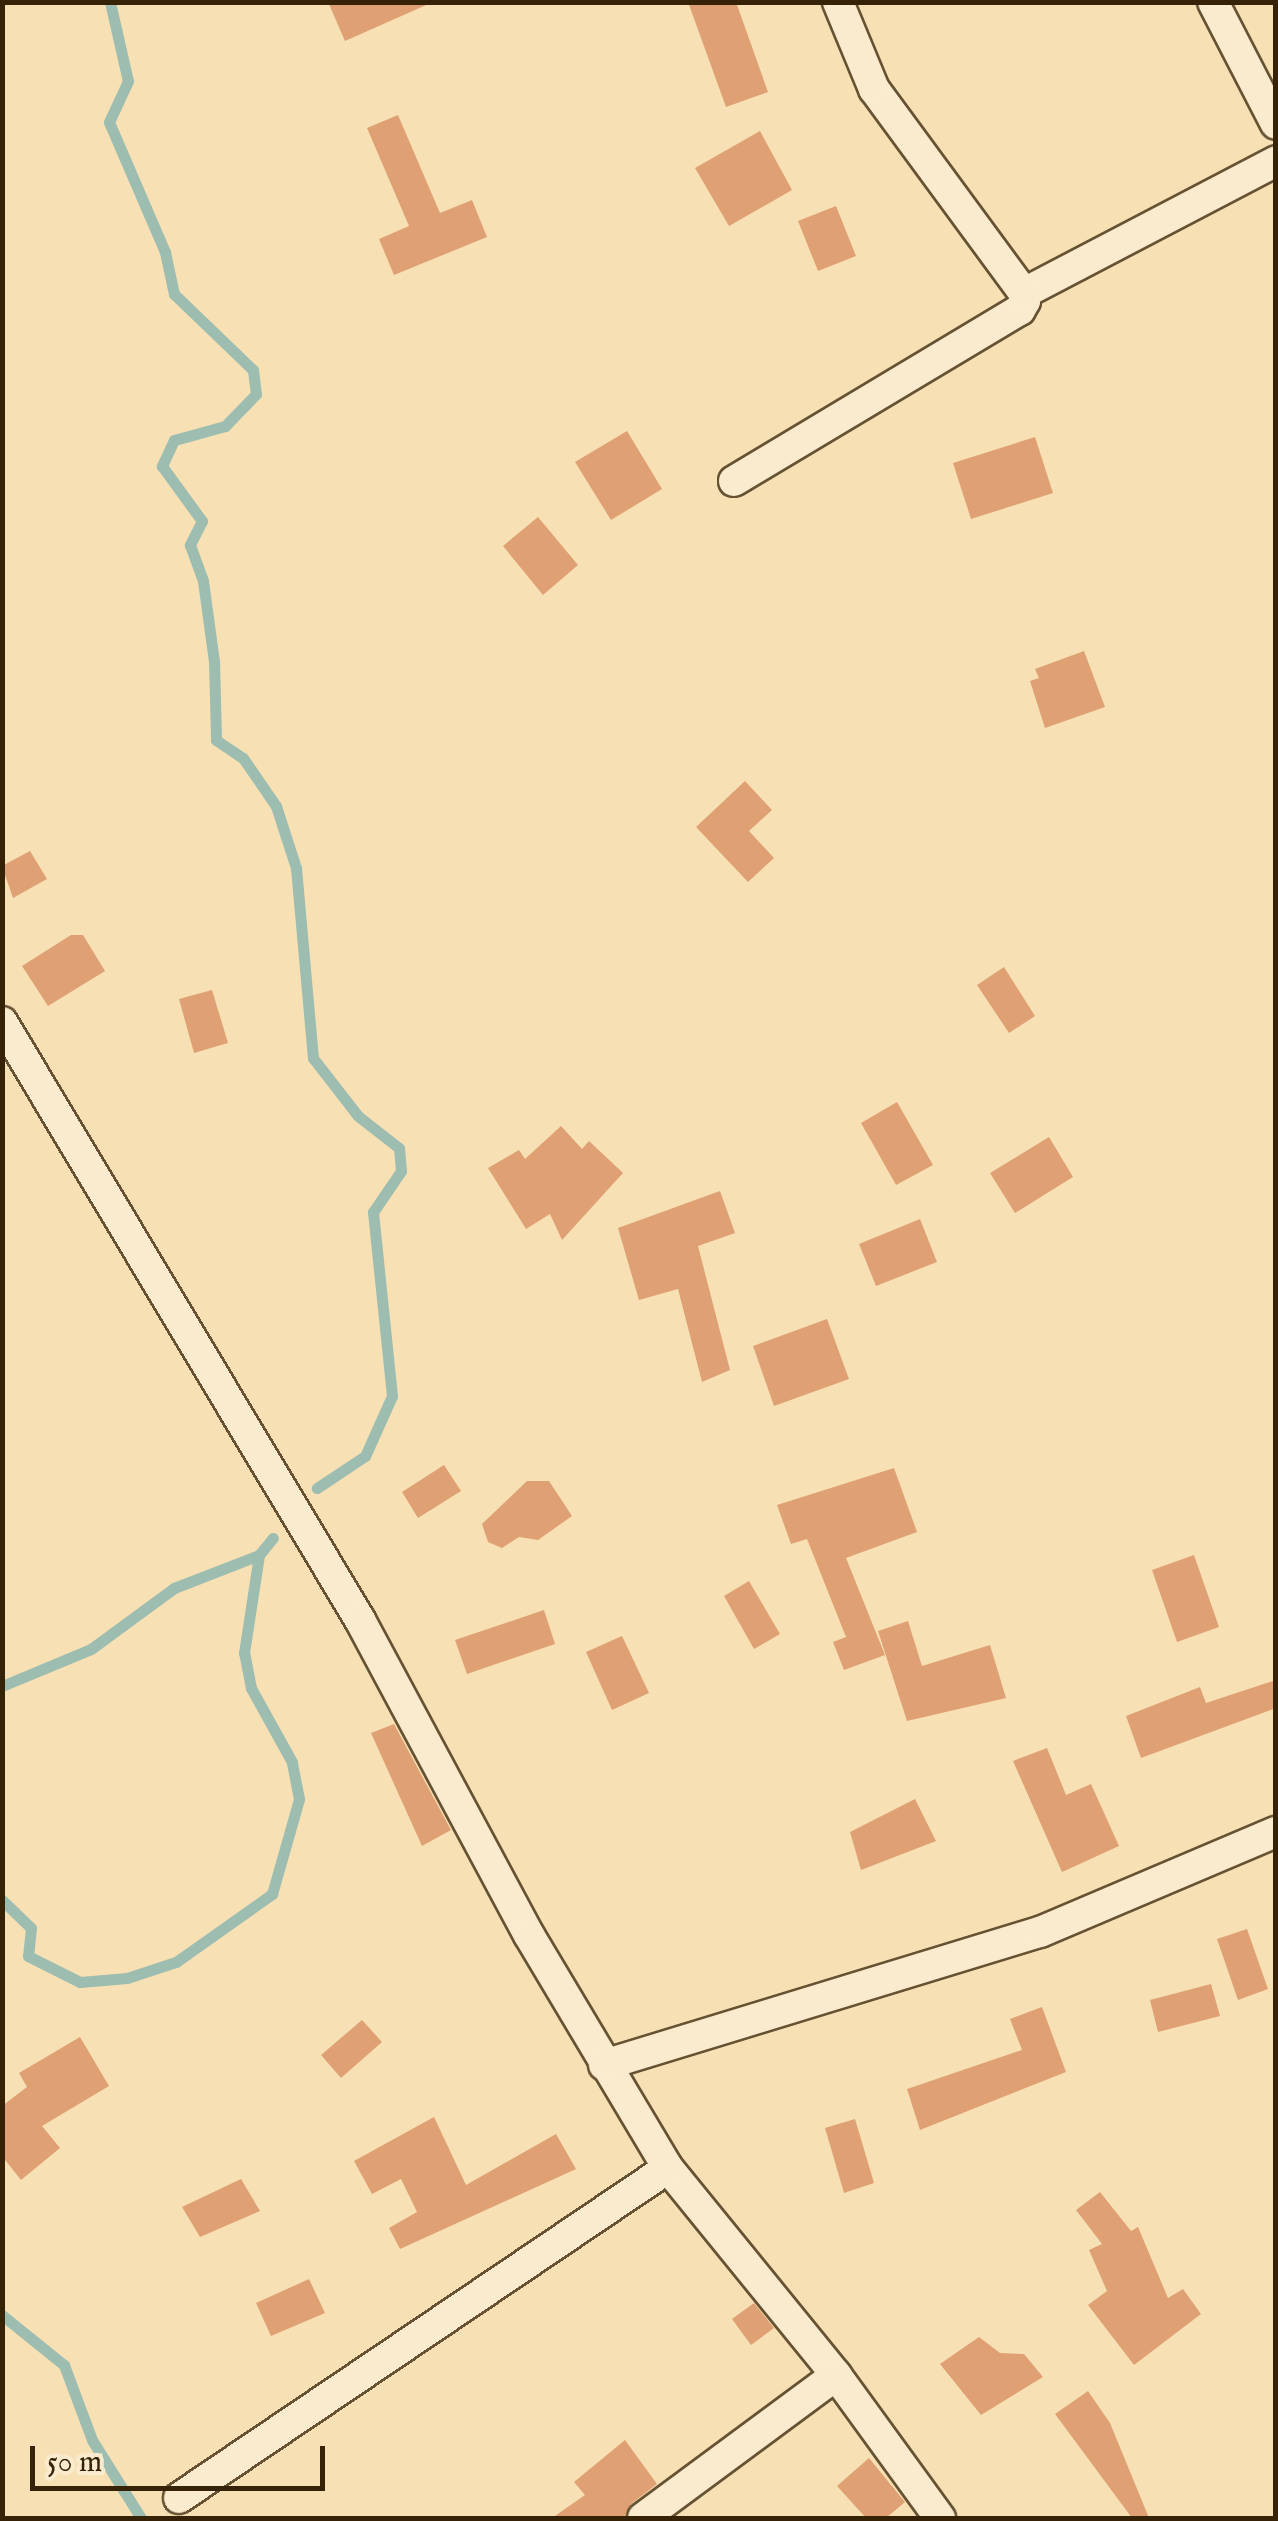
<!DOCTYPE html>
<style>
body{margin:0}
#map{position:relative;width:1278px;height:2521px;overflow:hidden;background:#f7e0b4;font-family:"IM FELL English",serif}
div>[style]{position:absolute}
.stream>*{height:11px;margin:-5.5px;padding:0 5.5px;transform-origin:5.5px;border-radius:5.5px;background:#9dbdb0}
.building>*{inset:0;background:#dfa173}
.roads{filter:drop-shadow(2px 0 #665232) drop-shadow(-2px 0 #665232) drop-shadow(0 2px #665232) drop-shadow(0 -2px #665232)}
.street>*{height:30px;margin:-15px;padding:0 15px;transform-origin:15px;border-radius:15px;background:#faebce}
span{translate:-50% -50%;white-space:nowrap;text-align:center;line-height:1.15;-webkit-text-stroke:8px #faebce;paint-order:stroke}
.frame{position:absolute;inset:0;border:5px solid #352207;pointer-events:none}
.scale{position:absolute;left:30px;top:2446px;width:295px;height:45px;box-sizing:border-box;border:5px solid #352207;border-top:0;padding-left:12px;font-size:30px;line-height:35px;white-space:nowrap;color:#352207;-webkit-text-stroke:8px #faebce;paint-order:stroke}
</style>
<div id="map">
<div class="stream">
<div style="left:110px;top:2px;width:81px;rotate:77.2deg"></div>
<div style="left:128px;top:81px;width:45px;rotate:114.9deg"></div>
<div style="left:109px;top:122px;width:142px;rotate:66.7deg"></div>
<div style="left:165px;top:252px;width:43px;rotate:77.9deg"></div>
<div style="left:174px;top:294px;width:110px;rotate:43.9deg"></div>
<div style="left:253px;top:370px;width:24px;rotate:83deg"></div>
<div style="left:256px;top:394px;width:45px;rotate:134.1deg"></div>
<div style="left:225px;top:426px;width:53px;rotate:164.6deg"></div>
<div style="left:174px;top:440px;width:29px;rotate:115deg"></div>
<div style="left:162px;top:466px;width:68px;rotate:54deg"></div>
<div style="left:202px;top:521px;width:27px;rotate:117deg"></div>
<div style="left:190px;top:545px;width:38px;rotate:70deg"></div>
<div style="left:203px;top:581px;width:81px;rotate:82.2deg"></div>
<div style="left:214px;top:661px;width:79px;rotate:88.5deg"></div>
<div style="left:216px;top:740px;width:32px;rotate:34deg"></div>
<div style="left:243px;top:758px;width:58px;rotate:55.5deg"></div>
<div style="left:276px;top:806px;width:65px;rotate:72.1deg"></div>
<div style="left:296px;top:868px;width:191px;rotate:84.9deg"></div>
<div style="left:313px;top:1058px;width:73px;rotate:52.2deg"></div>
<div style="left:358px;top:1116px;width:52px;rotate:38deg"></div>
<div style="left:399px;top:1148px;width:23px;rotate:85deg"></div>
<div style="left:401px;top:1171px;width:50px;rotate:124.3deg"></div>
<div style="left:373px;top:1212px;width:185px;rotate:84.1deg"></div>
<div style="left:392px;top:1396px;width:66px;rotate:114.2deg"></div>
<div style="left:365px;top:1456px;width:58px;rotate:146.3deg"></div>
<div style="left:2px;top:1686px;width:96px;rotate:-22.6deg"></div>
<div style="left:91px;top:1649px;width:103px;rotate:-36.3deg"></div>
<div style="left:174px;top:1588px;width:91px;rotate:-21.2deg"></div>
<div style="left:259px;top:1555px;width:22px;rotate:-51deg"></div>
<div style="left:2px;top:1900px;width:40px;rotate:44deg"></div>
<div style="left:31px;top:1928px;width:28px;rotate:96deg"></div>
<div style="left:28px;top:1956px;width:58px;rotate:26.6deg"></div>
<div style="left:80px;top:1982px;width:47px;rotate:-4.9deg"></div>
<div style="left:127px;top:1978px;width:52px;rotate:-18.1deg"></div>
<div style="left:176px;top:1962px;width:118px;rotate:-35.3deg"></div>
<div style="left:272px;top:1894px;width:99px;rotate:-74.1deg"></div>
<div style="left:299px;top:1799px;width:38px;rotate:-101deg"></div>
<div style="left:292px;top:1762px;width:85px;rotate:-119deg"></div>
<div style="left:251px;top:1688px;width:36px;rotate:-101deg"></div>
<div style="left:244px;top:1653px;width:99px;rotate:-81.3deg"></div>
<div style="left:2px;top:2315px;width:80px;rotate:38.9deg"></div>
<div style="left:64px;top:2365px;width:80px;rotate:69.5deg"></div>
<div style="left:92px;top:2440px;width:92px;rotate:57.9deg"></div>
</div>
<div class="building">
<div style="clip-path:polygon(328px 2px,433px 2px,345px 41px)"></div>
<div style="clip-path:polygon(688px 2px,736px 2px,768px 92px,726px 107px)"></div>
<div style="clip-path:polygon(398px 115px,440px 213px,472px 200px,487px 237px,394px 275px,379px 239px,409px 226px,367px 128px)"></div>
<div style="clip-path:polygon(760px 131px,792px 190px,729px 226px,695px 168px)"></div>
<div style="clip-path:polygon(836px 206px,856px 256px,818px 271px,798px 221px)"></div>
<div style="clip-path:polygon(627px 431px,662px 489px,611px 520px,575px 462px)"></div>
<div style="clip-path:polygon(1035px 437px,1053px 493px,971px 519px,953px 463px)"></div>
<div style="clip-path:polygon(538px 517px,578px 565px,543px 595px,503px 546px)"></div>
<div style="clip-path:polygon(1084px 651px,1105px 707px,1045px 728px,1030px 681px,1039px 678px,1035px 669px)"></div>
<div style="clip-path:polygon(745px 781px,772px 810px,749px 831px,774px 858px,748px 882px,696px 827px)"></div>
<div style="clip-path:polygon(30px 851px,47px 879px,13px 898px,2px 866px)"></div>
<div style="clip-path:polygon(71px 935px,83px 935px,105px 971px,48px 1006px,22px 966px)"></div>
<div style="clip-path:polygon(1004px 967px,1035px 1016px,1009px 1033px,977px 985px)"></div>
<div style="clip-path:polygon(212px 990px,228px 1043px,194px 1053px,179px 999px)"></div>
<div style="clip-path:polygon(897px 1102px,933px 1165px,896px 1185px,861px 1123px)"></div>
<div style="clip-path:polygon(561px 1126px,582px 1149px,589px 1141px,623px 1173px,562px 1240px,550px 1214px,526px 1229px,488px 1168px,519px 1150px,525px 1159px)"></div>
<div style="clip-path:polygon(1049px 1137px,1073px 1177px,1015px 1213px,990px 1173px)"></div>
<div style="clip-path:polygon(720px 1191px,735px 1233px,698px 1246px,730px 1370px,702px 1382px,678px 1289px,639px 1300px,618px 1228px)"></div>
<div style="clip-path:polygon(920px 1219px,937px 1262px,876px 1286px,859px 1244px)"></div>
<div style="clip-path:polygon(827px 1319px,849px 1379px,774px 1406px,753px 1346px)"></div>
<div style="clip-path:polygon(444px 1465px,461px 1491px,418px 1518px,402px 1492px)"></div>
<div style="clip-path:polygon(894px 1468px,917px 1532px,846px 1558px,885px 1655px,844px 1670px,833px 1642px,846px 1637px,807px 1539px,791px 1544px,777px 1505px)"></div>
<div style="clip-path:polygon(527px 1481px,549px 1481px,572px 1516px,538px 1540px,519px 1537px,502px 1548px,488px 1542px,482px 1524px)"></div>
<div style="clip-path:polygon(1194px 1555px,1219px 1627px,1177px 1642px,1152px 1570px)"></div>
<div style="clip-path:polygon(749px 1581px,780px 1634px,754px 1649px,724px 1596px)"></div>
<div style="clip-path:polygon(544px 1610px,555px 1644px,467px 1674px,455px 1640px)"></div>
<div style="clip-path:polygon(908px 1621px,922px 1666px,990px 1645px,1006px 1698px,907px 1721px,878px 1631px)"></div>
<div style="clip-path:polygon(622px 1636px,649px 1693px,612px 1710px,586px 1652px)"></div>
<div style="clip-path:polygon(1273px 1681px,1276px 1708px,1141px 1758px,1126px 1716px,1200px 1687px,1206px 1703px)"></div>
<div style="clip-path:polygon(394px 1724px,451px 1830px,422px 1846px,371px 1733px)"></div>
<div style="clip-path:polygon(1047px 1748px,1066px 1795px,1091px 1784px,1119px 1846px,1062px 1872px,1013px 1761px)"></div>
<div style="clip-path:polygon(915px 1799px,936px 1841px,861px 1870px,850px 1832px)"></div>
<div style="clip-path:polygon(1247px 1929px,1268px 1989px,1238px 2000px,1217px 1939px)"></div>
<div style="clip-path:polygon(1211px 1984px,1220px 2016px,1158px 2032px,1150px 2000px)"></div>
<div style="clip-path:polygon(1042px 2007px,1066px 2072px,920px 2130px,907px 2089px,1022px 2050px,1010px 2019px)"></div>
<div style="clip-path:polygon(362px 2020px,382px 2042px,341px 2078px,321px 2055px)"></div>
<div style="clip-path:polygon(80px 2037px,109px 2086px,42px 2126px,60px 2148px,21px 2180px,2px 2156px,2px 2106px,27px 2087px,19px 2073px)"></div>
<div style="clip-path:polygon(434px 2117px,466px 2185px,556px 2134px,576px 2169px,400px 2249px,389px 2228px,417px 2212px,401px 2179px,372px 2194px,354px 2161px)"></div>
<div style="clip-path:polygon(855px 2119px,874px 2183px,844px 2193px,825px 2128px)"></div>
<div style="clip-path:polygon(241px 2179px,260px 2211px,200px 2237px,182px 2207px)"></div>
<div style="clip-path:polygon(1100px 2192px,1131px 2231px,1138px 2227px,1168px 2298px,1183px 2289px,1201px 2314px,1134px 2365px,1088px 2305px,1107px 2291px,1089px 2250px,1102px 2244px,1076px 2210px)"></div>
<div style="clip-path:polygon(309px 2279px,325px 2313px,271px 2336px,256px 2303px)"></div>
<div style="clip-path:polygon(754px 2303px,774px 2328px,751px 2345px,732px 2319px)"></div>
<div style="clip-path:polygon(979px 2337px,1000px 2353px,1024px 2354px,1043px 2377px,981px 2415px,940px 2364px)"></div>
<div style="clip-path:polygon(1088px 2391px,1110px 2423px,1149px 2518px,1132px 2518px,1055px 2414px)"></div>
<div style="clip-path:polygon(625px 2440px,657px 2484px,631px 2504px,624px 2518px,552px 2518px,585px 2495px,574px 2482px)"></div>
<div style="clip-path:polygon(869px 2458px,905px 2502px,886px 2518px,866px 2518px,837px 2486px)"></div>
</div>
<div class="roads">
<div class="street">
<div style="left:1213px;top:2px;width:137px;rotate:62.7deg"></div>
<div style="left:1024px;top:293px;width:284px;rotate:-27.6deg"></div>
<div style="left:734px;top:481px;width:333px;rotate:-30.9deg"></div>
<div style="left:1020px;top:310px;width:10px;rotate:-61deg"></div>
<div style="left:1025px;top:301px;width:8px;rotate:-97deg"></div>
<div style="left:1024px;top:293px;width:253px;rotate:-126.3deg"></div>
<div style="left:874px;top:89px;width:94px;rotate:-112.5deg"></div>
<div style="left:2px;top:1022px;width:697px;rotate:59.09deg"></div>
<div style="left:360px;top:1620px;width:357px;rotate:61.8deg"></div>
<div style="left:529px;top:1935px;width:271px;rotate:59.2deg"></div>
<div style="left:668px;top:2168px;width:267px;rotate:50.9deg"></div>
<div style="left:836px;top:2375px;width:177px;rotate:54deg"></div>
<div style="left:604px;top:2065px;width:456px;rotate:-17deg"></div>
<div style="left:1040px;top:1932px;width:256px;rotate:-23deg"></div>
<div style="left:179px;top:2498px;width:590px;rotate:-34.01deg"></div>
<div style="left:643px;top:2518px;width:240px;rotate:-36.5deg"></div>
</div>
</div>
<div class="frame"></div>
<div class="scale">50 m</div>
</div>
